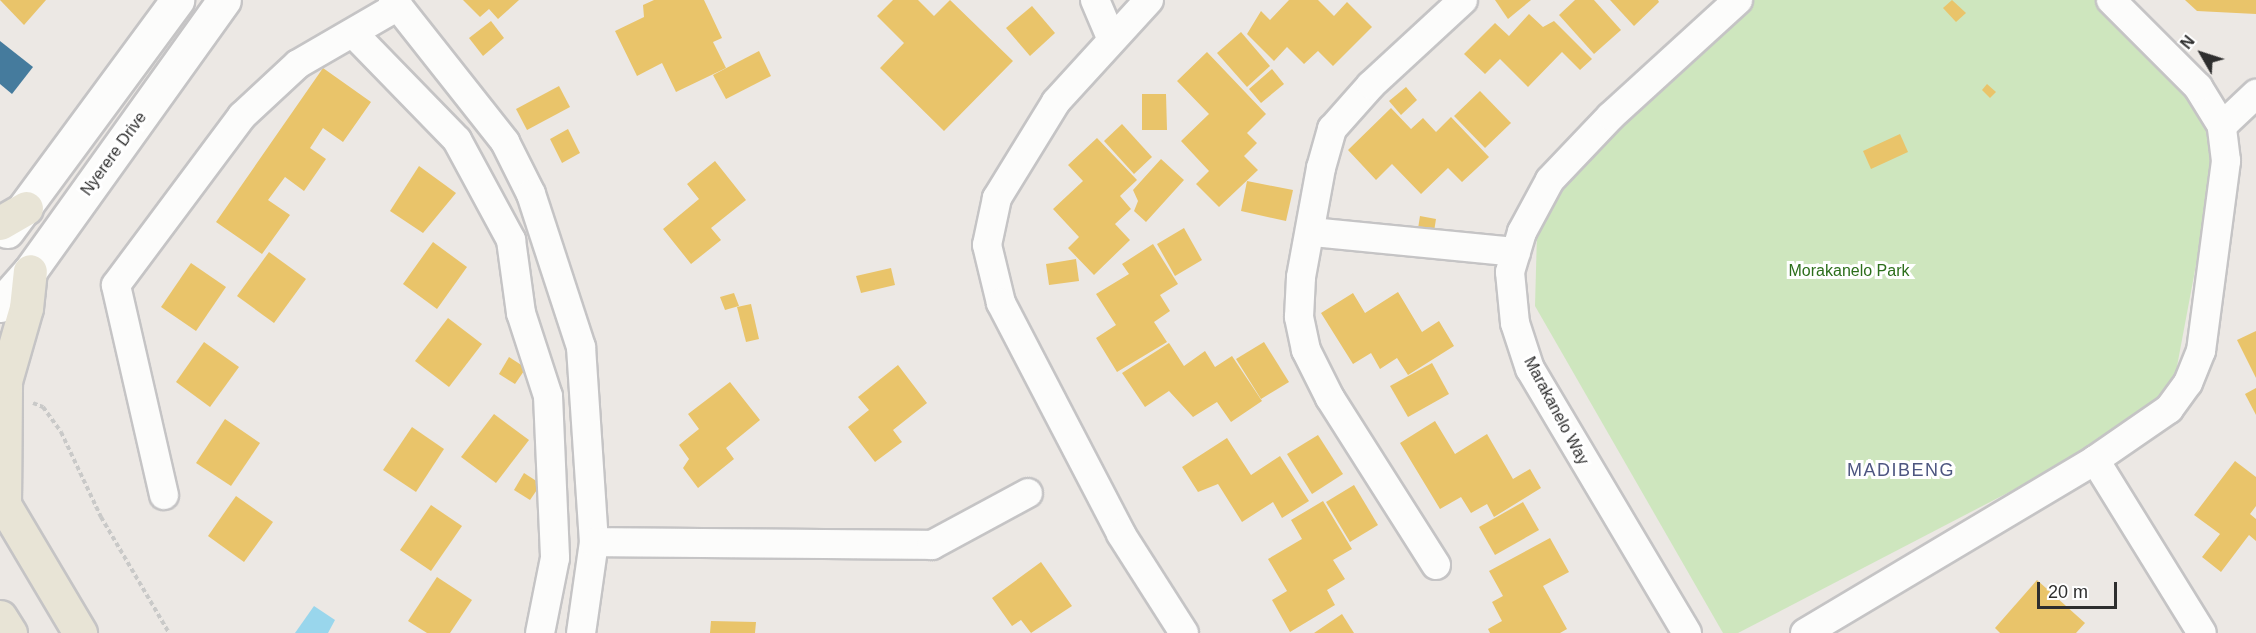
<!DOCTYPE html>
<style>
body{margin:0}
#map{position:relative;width:2256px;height:633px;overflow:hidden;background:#ece8e4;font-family:Arial,sans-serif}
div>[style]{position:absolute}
.green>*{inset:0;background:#cee6be}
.water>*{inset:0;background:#99d6ec}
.homes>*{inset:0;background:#e9c46a}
.public>*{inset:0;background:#457b9d}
.path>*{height:4px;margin-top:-2px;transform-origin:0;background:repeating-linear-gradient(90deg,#c9c9c8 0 4.5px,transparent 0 7.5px)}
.roads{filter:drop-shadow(2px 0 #c5c4c5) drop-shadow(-2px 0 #c5c4c5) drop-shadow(0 2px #c5c4c5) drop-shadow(0 -2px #c5c4c5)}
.minor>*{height:28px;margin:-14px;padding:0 14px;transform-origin:14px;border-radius:14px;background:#fcfcfb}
.secondary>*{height:33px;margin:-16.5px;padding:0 16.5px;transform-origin:16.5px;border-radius:16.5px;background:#fcfcfb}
.primary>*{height:33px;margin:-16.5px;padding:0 16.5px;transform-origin:16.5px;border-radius:16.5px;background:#e8e4d6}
span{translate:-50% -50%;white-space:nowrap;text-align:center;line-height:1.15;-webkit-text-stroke:6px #fff;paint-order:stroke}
.street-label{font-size:16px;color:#2e2e2e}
.park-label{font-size:16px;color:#2c6e1b}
.neighbourhood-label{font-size:18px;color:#4d5680;letter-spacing:1.5px}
.north{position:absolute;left:2172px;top:24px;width:60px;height:60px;-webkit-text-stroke:4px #fff;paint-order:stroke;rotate:309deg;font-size:16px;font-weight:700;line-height:24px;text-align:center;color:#2e2e2e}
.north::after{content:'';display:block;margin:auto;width:21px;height:27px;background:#2e2e2e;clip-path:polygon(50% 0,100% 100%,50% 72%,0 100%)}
.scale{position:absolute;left:2037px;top:582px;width:80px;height:27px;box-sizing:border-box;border:3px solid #2e2e2e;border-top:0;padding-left:8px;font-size:18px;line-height:21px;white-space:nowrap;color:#2e2e2e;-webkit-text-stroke:4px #fff;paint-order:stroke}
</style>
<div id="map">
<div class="green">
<div style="clip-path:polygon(1742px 0,2102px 0,2222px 126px,2169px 409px,1738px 633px,1723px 633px,1535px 306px,1537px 233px,1550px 180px)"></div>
</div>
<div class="water">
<div style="clip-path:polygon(314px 606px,335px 620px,328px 633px,295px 633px)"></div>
</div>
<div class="homes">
<div style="clip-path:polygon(0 0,46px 0,24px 25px)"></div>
<div style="clip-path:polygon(463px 0,519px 0,498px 19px,489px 9px,480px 17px)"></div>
<div style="clip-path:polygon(654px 0,704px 0,722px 38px,713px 42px,726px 68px,676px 92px,662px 63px,637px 76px,615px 31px,644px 17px,643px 5px)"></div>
<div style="clip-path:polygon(893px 0,918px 0,934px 16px,950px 0,1013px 61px,944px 131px,880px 68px,904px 43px,877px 16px)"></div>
<div style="clip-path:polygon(1289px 0,1318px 0,1334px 16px,1347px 2px,1372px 27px,1333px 66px,1318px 51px,1304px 64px,1287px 47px,1274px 61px,1247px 34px,1261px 11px,1270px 20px)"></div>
<div style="clip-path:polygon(1495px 0,1531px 0,1508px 19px)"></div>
<div style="clip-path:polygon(1575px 0,1594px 0,1621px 30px,1594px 54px,1559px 15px)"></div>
<div style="clip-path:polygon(1610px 0,1658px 0,1659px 2px,1634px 26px)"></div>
<div style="clip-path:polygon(1952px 0,1966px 13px,1956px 22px,1943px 8px)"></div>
<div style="clip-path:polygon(2185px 0,2256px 0,2256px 14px,2197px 11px)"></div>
<div style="clip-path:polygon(1032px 6px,1055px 33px,1030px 56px,1006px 28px)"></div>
<div style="clip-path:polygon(1529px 14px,1543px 27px,1554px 21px,1592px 59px,1580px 70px,1562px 52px,1528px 87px,1500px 59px,1485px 74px,1464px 54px,1495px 23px,1509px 36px)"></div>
<div style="clip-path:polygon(491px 21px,504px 38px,483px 56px,469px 38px)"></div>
<div style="clip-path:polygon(1241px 32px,1270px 66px,1247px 87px,1217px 53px)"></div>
<div style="clip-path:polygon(759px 51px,771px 76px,726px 99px,713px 75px)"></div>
<div style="clip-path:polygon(1207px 52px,1266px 114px,1247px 133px,1257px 143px,1244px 156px,1258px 170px,1219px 207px,1196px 184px,1209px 171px,1181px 141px,1209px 114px,1177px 81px)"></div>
<div style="clip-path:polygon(323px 68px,371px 102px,343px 142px,323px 128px,310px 148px,326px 159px,304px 191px,285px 177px,268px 200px,290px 215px,262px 254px,216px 222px)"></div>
<div style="clip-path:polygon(1272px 69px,1284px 84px,1261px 103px,1249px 89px)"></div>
<div style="clip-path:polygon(1987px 84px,1996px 92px,1990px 98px,1982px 90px)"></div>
<div style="clip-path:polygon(559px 86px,570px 107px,527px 130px,516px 109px)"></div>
<div style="clip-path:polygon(1406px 87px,1417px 100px,1401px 115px,1389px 101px)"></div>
<div style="clip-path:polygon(1480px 91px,1511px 123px,1485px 148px,1454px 116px)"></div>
<div style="clip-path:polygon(1142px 94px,1166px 94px,1167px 130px,1142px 130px)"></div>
<div style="clip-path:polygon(1391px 108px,1411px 129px,1423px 118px,1436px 132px,1451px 117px,1489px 157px,1462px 182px,1448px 168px,1421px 194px,1392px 164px,1376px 180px,1348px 150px)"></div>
<div style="clip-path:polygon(1122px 124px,1152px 157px,1134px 174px,1104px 141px)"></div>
<div style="clip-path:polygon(568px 129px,580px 153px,562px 163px,550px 139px)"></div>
<div style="clip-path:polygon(1900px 134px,1908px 152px,1871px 169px,1863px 151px)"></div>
<div style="clip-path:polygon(1097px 138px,1137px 180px,1120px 196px,1131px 209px,1115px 224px,1130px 240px,1094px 275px,1068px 248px,1079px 237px,1053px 209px,1083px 181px,1068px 165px)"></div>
<div style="clip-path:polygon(1161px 159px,1184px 180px,1146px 222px,1134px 211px,1138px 201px,1133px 190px)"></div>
<div style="clip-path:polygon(715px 161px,746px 200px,711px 228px,721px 240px,691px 264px,663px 229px,699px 199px,687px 184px)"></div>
<div style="clip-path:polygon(419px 166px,456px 193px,423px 233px,390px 211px)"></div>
<div style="clip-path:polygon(1247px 181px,1293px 190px,1286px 221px,1241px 211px)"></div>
<div style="clip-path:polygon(1420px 216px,1436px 219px,1433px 238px,1417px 235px)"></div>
<div style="clip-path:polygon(1184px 228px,1202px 260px,1175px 276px,1157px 244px)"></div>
<div style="clip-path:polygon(433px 242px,467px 267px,437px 309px,403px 284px)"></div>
<div style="clip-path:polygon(1153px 244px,1178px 284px,1160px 295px,1170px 311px,1154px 322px,1167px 342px,1117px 372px,1096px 338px,1116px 325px,1096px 294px,1129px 274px,1122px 264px)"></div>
<div style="clip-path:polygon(269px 252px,306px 279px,274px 323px,237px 296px)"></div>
<div style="clip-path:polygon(1076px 259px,1079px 281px,1049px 285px,1046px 264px)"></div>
<div style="clip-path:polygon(191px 263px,226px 287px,196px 331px,161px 307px)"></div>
<div style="clip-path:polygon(891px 268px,895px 285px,861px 293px,856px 276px)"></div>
<div style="clip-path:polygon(1398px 292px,1422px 332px,1439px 321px,1454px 346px,1408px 375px,1397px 358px,1380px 369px,1371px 353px,1353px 364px,1321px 313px,1353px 293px,1365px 313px)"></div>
<div style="clip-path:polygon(734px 293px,739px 306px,725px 310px,720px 297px)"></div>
<div style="clip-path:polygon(751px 304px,759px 339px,746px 342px,737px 307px)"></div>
<div style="clip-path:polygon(448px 318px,482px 344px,449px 387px,415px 361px)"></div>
<div style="clip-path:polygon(2256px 331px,2256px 378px,2237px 340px)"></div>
<div style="clip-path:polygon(204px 342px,239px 367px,210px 407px,176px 382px)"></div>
<div style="clip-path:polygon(1264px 342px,1289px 382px,1261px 399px,1236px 359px)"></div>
<div style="clip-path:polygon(1169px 343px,1184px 366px,1205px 351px,1215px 367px,1232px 356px,1262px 401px,1231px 422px,1217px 402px,1193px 417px,1169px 391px,1145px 407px,1122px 373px)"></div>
<div style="clip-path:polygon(509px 357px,526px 368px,515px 384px,499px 374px)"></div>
<div style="clip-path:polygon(1432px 363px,1449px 394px,1408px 417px,1390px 386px)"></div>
<div style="clip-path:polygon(898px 365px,927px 403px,893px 430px,902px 442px,875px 462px,848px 427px,869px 410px,858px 397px)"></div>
<div style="clip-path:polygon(730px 382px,760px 420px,726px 448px,734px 459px,698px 488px,683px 468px,689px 459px,679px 445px,699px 429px,688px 414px)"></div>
<div style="clip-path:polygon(2256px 388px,2256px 415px,2245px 394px)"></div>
<div style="clip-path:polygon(494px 414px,529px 440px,496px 483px,461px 457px)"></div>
<div style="clip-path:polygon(225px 419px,260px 443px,231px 486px,196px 463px)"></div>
<div style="clip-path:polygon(1435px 421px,1455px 454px,1487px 434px,1513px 479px,1530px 469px,1541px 488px,1494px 517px,1487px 504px,1471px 513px,1461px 497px,1440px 509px,1400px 443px)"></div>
<div style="clip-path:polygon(412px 427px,444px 449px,416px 492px,383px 470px)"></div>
<div style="clip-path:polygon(1318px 435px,1343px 474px,1312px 494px,1287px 454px)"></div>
<div style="clip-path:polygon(1227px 438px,1251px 475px,1280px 456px,1309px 501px,1282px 518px,1273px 502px,1242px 522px,1218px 484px,1198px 492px,1182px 467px)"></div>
<div style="clip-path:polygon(2235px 461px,2256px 477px,2256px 506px,2250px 514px,2256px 519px,2256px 541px,2249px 535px,2221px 572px,2202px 557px,2220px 534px,2194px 515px)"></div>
<div style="clip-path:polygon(524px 473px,541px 484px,530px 500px,514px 490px)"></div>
<div style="clip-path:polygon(1354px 485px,1378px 525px,1350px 542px,1326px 502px)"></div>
<div style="clip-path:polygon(236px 496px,273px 522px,244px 562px,208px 536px)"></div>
<div style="clip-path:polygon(1323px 501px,1352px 549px,1333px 560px,1345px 579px,1327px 590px,1335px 605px,1290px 632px,1272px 600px,1287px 591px,1268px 559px,1302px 539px,1291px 520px)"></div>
<div style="clip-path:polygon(1523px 502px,1539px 530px,1495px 555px,1479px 527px)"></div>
<div style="clip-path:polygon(431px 505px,462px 526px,431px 571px,400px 550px)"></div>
<div style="clip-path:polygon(1550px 538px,1569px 572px,1543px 586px,1567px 629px,1560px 633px,1490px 633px,1488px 629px,1502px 621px,1492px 602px,1503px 596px,1489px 571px)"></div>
<div style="clip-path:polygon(1041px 562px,1072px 606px,1031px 633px,1021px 620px,1012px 626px,992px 598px)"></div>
<div style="clip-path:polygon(437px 577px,472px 600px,450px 633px,427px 633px,408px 621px)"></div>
<div style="clip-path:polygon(2037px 580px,2085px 623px,2076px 633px,2000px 633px,1995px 628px)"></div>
<div style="clip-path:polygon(1342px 614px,1354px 633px,1314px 633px)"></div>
<div style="clip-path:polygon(711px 621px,756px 622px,755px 633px,710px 633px)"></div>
</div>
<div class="public">
<div style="clip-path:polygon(0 41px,33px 67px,12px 94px,0 84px)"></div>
</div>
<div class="path">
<div style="left:33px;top:403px;width:11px;rotate:22deg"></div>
<div style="left:43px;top:407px;width:31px;rotate:54deg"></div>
<div style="left:61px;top:432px;width:94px;rotate:64.8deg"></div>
<div style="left:101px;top:517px;width:134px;rotate:59.6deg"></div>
</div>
<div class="roads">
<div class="minor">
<div style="left:393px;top:0;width:181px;rotate:51.7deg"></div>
<div style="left:505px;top:142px;width:58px;rotate:63.4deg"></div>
<div style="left:531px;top:194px;width:161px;rotate:71.9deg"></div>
<div style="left:581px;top:347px;width:195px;rotate:86.2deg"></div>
<div style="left:594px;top:542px;width:92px;rotate:98.1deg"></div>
<div style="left:1095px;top:0;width:43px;rotate:67deg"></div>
<div style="left:1149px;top:0;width:138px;rotate:132.4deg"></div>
<div style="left:1056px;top:102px;width:113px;rotate:121.6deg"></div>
<div style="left:997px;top:198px;width:48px;rotate:102deg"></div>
<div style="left:987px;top:245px;width:60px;rotate:76.4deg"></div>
<div style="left:1001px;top:303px;width:260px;rotate:62.5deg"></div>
<div style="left:1121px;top:534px;width:117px;rotate:57.5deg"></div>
<div style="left:353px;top:33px;width:149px;rotate:45.8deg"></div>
<div style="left:457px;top:140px;width:114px;rotate:61.6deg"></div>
<div style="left:511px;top:240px;width:74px;rotate:82.2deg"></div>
<div style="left:521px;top:313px;width:87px;rotate:72deg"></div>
<div style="left:548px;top:396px;width:162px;rotate:87.5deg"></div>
<div style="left:555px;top:558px;width:76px;rotate:101.3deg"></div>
<div style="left:2222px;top:126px;width:47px;rotate:-43.3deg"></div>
<div style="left:1312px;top:232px;width:205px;rotate:5.6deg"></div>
<div style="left:2095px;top:460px;width:203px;rotate:58.3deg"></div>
<div style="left:164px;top:495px;width:215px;rotate:-102.9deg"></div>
<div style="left:116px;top:285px;width:211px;rotate:-53.3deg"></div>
<div style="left:242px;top:116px;width:76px;rotate:-42.9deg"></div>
<div style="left:298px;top:64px;width:116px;rotate:-30.1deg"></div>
<div style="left:594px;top:542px;width:338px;rotate:0.5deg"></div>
<div style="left:932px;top:545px;width:109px;rotate:-28.4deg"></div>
<div style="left:1436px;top:565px;width:198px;rotate:-122.4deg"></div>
<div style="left:1330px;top:398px;width:54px;rotate:-116.6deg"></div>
<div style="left:1306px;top:350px;width:34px;rotate:-102deg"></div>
<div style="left:1299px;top:317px;width:40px;rotate:-87.1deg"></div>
<div style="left:1301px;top:277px;width:111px;rotate:-79.6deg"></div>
<div style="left:1321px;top:168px;width:41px;rotate:-74.2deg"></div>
<div style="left:1332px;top:129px;width:59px;rotate:-48.4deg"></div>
<div style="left:1371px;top:85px;width:125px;rotate:-42.7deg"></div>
<div style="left:1687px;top:633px;width:307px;rotate:-120.7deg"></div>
<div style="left:1530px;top:369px;width:48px;rotate:-108.1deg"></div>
<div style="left:1515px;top:323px;width:51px;rotate:-95.6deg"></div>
<div style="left:1510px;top:272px;width:42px;rotate:-73.3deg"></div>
<div style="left:1522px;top:232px;width:59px;rotate:-61.7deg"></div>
<div style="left:1550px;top:180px;width:88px;rotate:-46.4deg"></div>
<div style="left:1611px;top:116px;width:172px;rotate:-42.4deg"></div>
<div style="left:1805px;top:633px;width:338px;rotate:-30.8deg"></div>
<div style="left:2095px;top:460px;width:90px;rotate:-34.6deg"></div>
<div style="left:2169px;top:409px;width:32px;rotate:-54deg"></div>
<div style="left:2188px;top:383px;width:35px;rotate:-68deg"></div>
<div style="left:2201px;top:351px;width:192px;rotate:-82.5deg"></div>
<div style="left:2226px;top:161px;width:35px;rotate:-97deg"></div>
<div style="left:2222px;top:126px;width:46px;rotate:-121.6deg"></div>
<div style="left:2198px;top:87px;width:123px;rotate:-135deg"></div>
</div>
<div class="secondary">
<div style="left:7px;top:231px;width:287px;rotate:-53.6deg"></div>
<div style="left:0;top:305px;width:45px;rotate:-48.6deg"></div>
<div style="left:30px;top:271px;width:333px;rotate:-54.4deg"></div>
</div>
<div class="primary">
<div style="left:0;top:223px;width:30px;rotate:-30deg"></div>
<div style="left:0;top:498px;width:157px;rotate:59.3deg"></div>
<div style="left:4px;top:504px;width:123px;rotate:-89.5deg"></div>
<div style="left:5px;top:381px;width:76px;rotate:-74deg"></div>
<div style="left:26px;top:308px;width:37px;rotate:-84deg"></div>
<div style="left:0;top:617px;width:19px;rotate:58deg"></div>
</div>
</div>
<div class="street-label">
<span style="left:114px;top:154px;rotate:-54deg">Nyerere Drive</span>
<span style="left:1556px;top:411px;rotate:62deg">Marakanelo Way</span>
</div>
<div class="park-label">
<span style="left:1849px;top:271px">Morakanelo Park</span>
</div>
<div class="neighbourhood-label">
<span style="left:1901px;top:470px">MADIBENG</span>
</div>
<div class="north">N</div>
<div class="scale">20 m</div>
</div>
